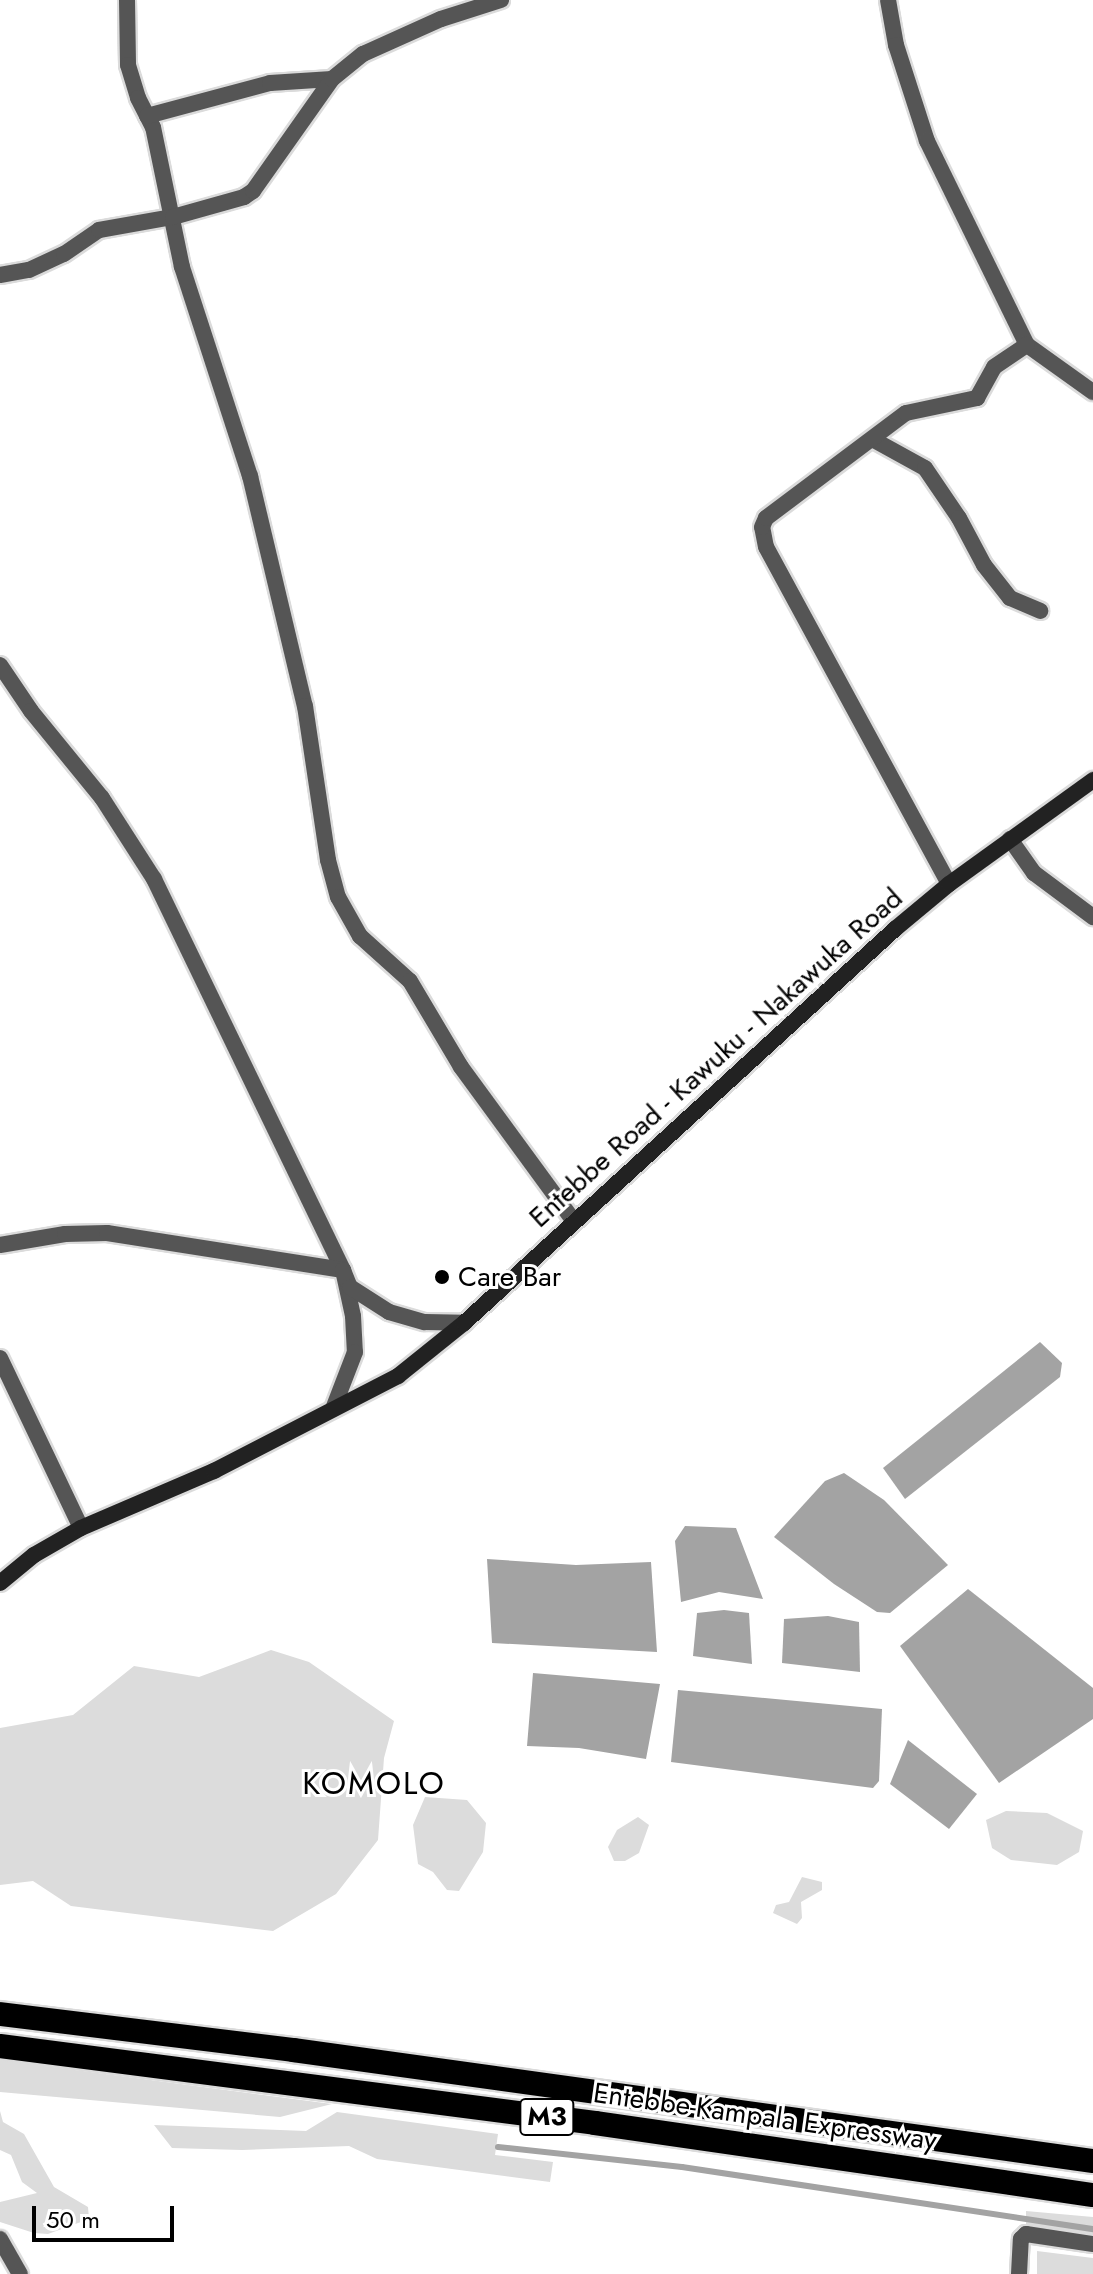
<!DOCTYPE html>
<style>
body{margin:0}
#map{position:relative;width:1093px;height:2274px;overflow:hidden;background:#fff;font-family:Jost,sans-serif}
div>[style]{position:absolute}
.green>*{inset:0;background:#dcdcdc}
.water>*{inset:0;background:#a3a3a3}
.stream>*{height:6px;margin:-3px;padding:0 3px;transform-origin:3px;border-radius:3px;background:#a3a3a3}
.roads{filter:drop-shadow(2px 0 #dbdbdb) drop-shadow(-2px 0 #dbdbdb) drop-shadow(0 2px #dbdbdb) drop-shadow(0 -2px #dbdbdb)}
.street>*{height:16px;margin:-8px;padding:0 8px;transform-origin:8px;border-radius:8px;background:#555}
.secondary>*{height:16px;margin:-8px;padding:0 8px;transform-origin:8px;border-radius:8px;background:#222}
.highway>*{height:24px;margin:-12px;padding:0 12px;transform-origin:12px;border-radius:12px;background:#000}
.dots>*{width:22px;height:22px;translate:-50% -50%;box-sizing:border-box;border:4px solid #fff;border-radius:50%}
span{translate:-50% -50%;white-space:nowrap;text-align:center;line-height:1.15;-webkit-text-stroke:6px #fff;paint-order:stroke}
.shield-label span{padding:2px 6px;background:#fff;border:2px solid;border-radius:6px;-webkit-text-stroke-width:0}
.shield-label{font-size:26px;color:#000;font-weight:700}
.street-label{font-size:28px;color:#000}
.poi-label{font-size:28px;color:#000}
.left{translate:0 -50%;text-align:left}
.quarter-label{font-size:32px;color:#000;letter-spacing:2px}
.scale{position:absolute;left:32px;top:2206px;width:142px;height:36px;box-sizing:border-box;border:4px solid #000;border-top:0;padding-left:10px;font-size:24px;line-height:28px;white-space:nowrap;color:#000;-webkit-text-stroke:6px #fff;paint-order:stroke}
</style>
<div id="map">
<div class="green">
<div style="clip-path:polygon(271px 1650px,309px 1662px,394px 1721px,384px 1758px,378px 1840px,336px 1894px,273px 1931px,71px 1906px,33px 1881px,0 1885px,0 1728px,73px 1715px,134px 1666px,199px 1677px)"></div>
<div style="clip-path:polygon(425px 1797px,467px 1800px,486px 1823px,483px 1852px,459px 1891px,447px 1890px,433px 1872px,418px 1864px,413px 1825px)"></div>
<div style="clip-path:polygon(1006px 1811px,1047px 1813px,1083px 1831px,1079px 1852px,1057px 1865px,1011px 1860px,992px 1848px,986px 1820px)"></div>
<div style="clip-path:polygon(638px 1817px,649px 1825px,639px 1853px,625px 1861px,614px 1861px,608px 1847px,617px 1830px)"></div>
<div style="clip-path:polygon(802px 1877px,822px 1882px,822px 1890px,801px 1902px,802px 1918px,797px 1924px,773px 1913px,776px 1905px,789px 1902px)"></div>
<div style="clip-path:polygon(0 2060px,332px 2104px,280px 2117px,0 2092px)"></div>
<div style="clip-path:polygon(0 2111px,3px 2122px,24px 2134px,54px 2187px,88px 2207px,89px 2219px,48px 2234px,34px 2233px,0 2222px,0 2202px,37px 2193px,22px 2182px,11px 2155px,0 2150px)"></div>
<div style="clip-path:polygon(337px 2112px,498px 2134px,495px 2155px,553px 2162px,550px 2182px,377px 2159px,349px 2146px,242px 2150px,172px 2148px,154px 2125px,306px 2131px)"></div>
<div style="clip-path:polygon(1026px 2211px,1093px 2217px,1093px 2241px,1026px 2231px)"></div>
<div style="clip-path:polygon(1037px 2251px,1093px 2258px,1093px 2274px,1037px 2274px)"></div>
</div>
<div class="water">
<div style="clip-path:polygon(1040px 1342px,1062px 1363px,1060px 1377px,905px 1499px,883px 1468px)"></div>
<div style="clip-path:polygon(844px 1473px,884px 1500px,948px 1565px,890px 1613px,877px 1612px,834px 1584px,774px 1537px,825px 1481px)"></div>
<div style="clip-path:polygon(685px 1526px,736px 1528px,763px 1599px,719px 1592px,681px 1602px,675px 1541px)"></div>
<div style="clip-path:polygon(487px 1559px,576px 1565px,651px 1562px,657px 1652px,492px 1643px)"></div>
<div style="clip-path:polygon(968px 1589px,1093px 1688px,1093px 1719px,999px 1783px,900px 1646px)"></div>
<div style="clip-path:polygon(724px 1610px,749px 1613px,752px 1664px,693px 1656px,697px 1613px)"></div>
<div style="clip-path:polygon(828px 1616px,859px 1622px,860px 1672px,782px 1663px,784px 1619px)"></div>
<div style="clip-path:polygon(533px 1673px,660px 1684px,646px 1759px,579px 1748px,527px 1746px)"></div>
<div style="clip-path:polygon(678px 1690px,882px 1709px,879px 1781px,873px 1788px,671px 1762px)"></div>
<div style="clip-path:polygon(908px 1740px,977px 1794px,949px 1829px,890px 1784px)"></div>
</div>
<div class="stream">
<div style="left:498px;top:2147px;width:185px;rotate:6.2deg"></div>
<div style="left:682px;top:2167px;width:416px;rotate:8.6deg"></div>
</div>
<div class="roads">
<div class="street">
<div style="left:127px;top:0;width:65px;rotate:89.1deg"></div>
<div style="left:128px;top:65px;width:34px;rotate:73deg"></div>
<div style="left:138px;top:98px;width:33px;rotate:63deg"></div>
<div style="left:153px;top:127px;width:143px;rotate:78.3deg"></div>
<div style="left:182px;top:267px;width:220px;rotate:72deg"></div>
<div style="left:250px;top:476px;width:236px;rotate:76.6deg"></div>
<div style="left:305px;top:706px;width:156px;rotate:81.5deg"></div>
<div style="left:328px;top:860px;width:38px;rotate:75deg"></div>
<div style="left:338px;top:897px;width:45px;rotate:60.6deg"></div>
<div style="left:360px;top:936px;width:67px;rotate:42deg"></div>
<div style="left:410px;top:981px;width:100px;rotate:59.3deg"></div>
<div style="left:461px;top:1067px;width:190px;rotate:53.8deg"></div>
<div style="left:888px;top:0;width:46px;rotate:79.9deg"></div>
<div style="left:896px;top:45px;width:101px;rotate:72.1deg"></div>
<div style="left:927px;top:141px;width:227px;rotate:63.9deg"></div>
<div style="left:1027px;top:345px;width:81px;rotate:35.5deg"></div>
<div style="left:147px;top:116px;width:127px;rotate:-15deg"></div>
<div style="left:270px;top:83px;width:62px;rotate:-3.7deg"></div>
<div style="left:0;top:275px;width:29px;rotate:-10deg"></div>
<div style="left:29px;top:270px;width:38px;rotate:-25deg"></div>
<div style="left:64px;top:254px;width:42px;rotate:-34.4deg"></div>
<div style="left:99px;top:230px;width:75px;rotate:-10deg"></div>
<div style="left:173px;top:217px;width:74px;rotate:-15.7deg"></div>
<div style="left:244px;top:197px;width:11px;rotate:-34deg"></div>
<div style="left:253px;top:191px;width:137px;rotate:-54.8deg"></div>
<div style="left:332px;top:79px;width:40px;rotate:-39deg"></div>
<div style="left:363px;top:54px;width:85px;rotate:-24.2deg"></div>
<div style="left:441px;top:19px;width:63px;rotate:-17.6deg"></div>
<div style="left:874px;top:440px;width:58px;rotate:28.8deg"></div>
<div style="left:925px;top:468px;width:60px;rotate:55.8deg"></div>
<div style="left:959px;top:518px;width:53px;rotate:62deg"></div>
<div style="left:984px;top:565px;width:42px;rotate:51.8deg"></div>
<div style="left:1010px;top:598px;width:33px;rotate:23deg"></div>
<div style="left:0;top:665px;width:55px;rotate:56deg"></div>
<div style="left:31px;top:711px;width:112px;rotate:50.8deg"></div>
<div style="left:102px;top:798px;width:96px;rotate:57.3deg"></div>
<div style="left:154px;top:879px;width:434px;rotate:64.2deg"></div>
<div style="left:343px;top:1270px;width:47px;rotate:77.7deg"></div>
<div style="left:353px;top:1316px;width:36px;rotate:87deg"></div>
<div style="left:355px;top:1352px;width:61px;rotate:111.1deg"></div>
<div style="left:1010px;top:839px;width:42px;rotate:54.8deg"></div>
<div style="left:1034px;top:873px;width:74px;rotate:36.7deg"></div>
<div style="left:949px;top:884px;width:383px;rotate:-118.5deg"></div>
<div style="left:766px;top:547px;width:20px;rotate:-101deg"></div>
<div style="left:762px;top:527px;width:10px;rotate:-66deg"></div>
<div style="left:766px;top:518px;width:175px;rotate:-36.9deg"></div>
<div style="left:906px;top:413px;width:73px;rotate:-11.9deg"></div>
<div style="left:977px;top:398px;width:35px;rotate:-61deg"></div>
<div style="left:994px;top:367px;width:40px;rotate:-34deg"></div>
<div style="left:0;top:1245px;width:66px;rotate:-9.6deg"></div>
<div style="left:65px;top:1234px;width:42px;rotate:-1.4deg"></div>
<div style="left:107px;top:1233px;width:239px;rotate:8.9deg"></div>
<div style="left:343px;top:1270px;width:18px;rotate:68deg"></div>
<div style="left:350px;top:1287px;width:46px;rotate:32.7deg"></div>
<div style="left:389px;top:1312px;width:37px;rotate:16deg"></div>
<div style="left:425px;top:1322px;width:39px;rotate:1deg"></div>
<div style="left:0;top:1358px;width:188px;rotate:64.5deg"></div>
<div style="left:0;top:2239px;width:40px;rotate:60.3deg"></div>
<div style="left:1019px;top:2274px;width:35px;rotate:-87deg"></div>
<div style="left:1021px;top:2239px;width:7px;rotate:-45deg"></div>
<div style="left:1026px;top:2234px;width:68px;rotate:8.5deg"></div>
</div>
<div class="secondary">
<div style="left:0;top:1583px;width:44px;rotate:-39.5deg"></div>
<div style="left:34px;top:1555px;width:54px;rotate:-29.9deg"></div>
<div style="left:81px;top:1528px;width:145px;rotate:-23.2deg"></div>
<div style="left:214px;top:1471px;width:207px;rotate:-27.3deg"></div>
<div style="left:398px;top:1376px;width:85px;rotate:-38.8deg"></div>
<div style="left:464px;top:1323px;width:584px;rotate:-42.43deg"></div>
<div style="left:895px;top:929px;width:70px;rotate:-39.8deg"></div>
<div style="left:949px;top:884px;width:178px;rotate:-35.8deg"></div>
</div>
<div class="highway">
<div style="left:0;top:2014px;width:295px;rotate:7deg"></div>
<div style="left:293px;top:2050px;width:808px;rotate:7.9deg"></div>
<div style="left:0;top:2046px;width:600px;rotate:7.37deg"></div>
<div style="left:595px;top:2123px;width:503px;rotate:8.23deg"></div>
</div>
</div>
<div class="dots">
<div style="left:442px;top:1277px;background:#000"></div>
</div>
<div class="shield-label">
<span style="left:547px;top:2117px">M3</span>
</div>
<div class="street-label">
<span style="left:716px;top:1058px;rotate:-42deg">Entebbe Road - Kawuku - Nakawuka Road</span>
<span style="left:765px;top:2117px;rotate:8deg">Entebbe-Kampala Expressway</span>
</div>
<div class="poi-label">
<span class="left" style="left:458px;top:1277px">Care Bar</span>
</div>
<div class="quarter-label">
<span style="left:374px;top:1783px">KOMOLO</span>
</div>
<div class="scale">50 m</div>
</div>
